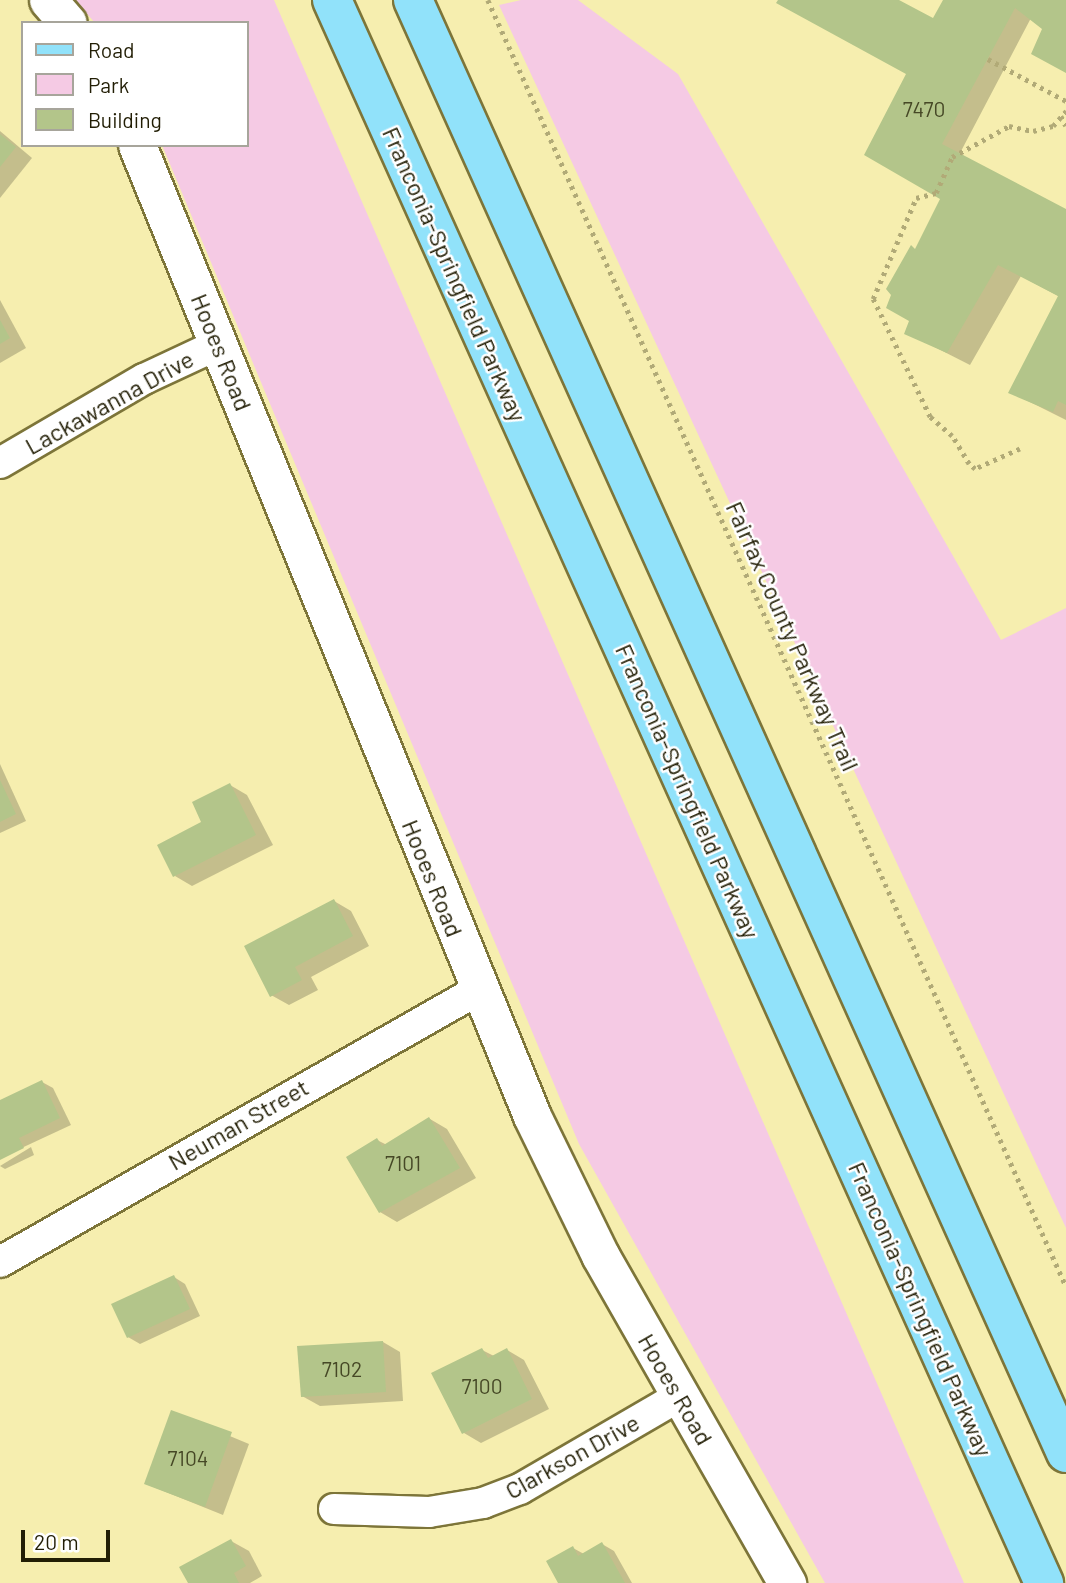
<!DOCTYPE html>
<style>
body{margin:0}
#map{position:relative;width:1066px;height:1583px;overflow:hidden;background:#f6eeaf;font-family:Barlow,sans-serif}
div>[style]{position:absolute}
.green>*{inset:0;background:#f5cae4}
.shadow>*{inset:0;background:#0003}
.building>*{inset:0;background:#b3c58a}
.path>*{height:4.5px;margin-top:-2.25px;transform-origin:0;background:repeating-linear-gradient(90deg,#b1aa77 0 3.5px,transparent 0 8.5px)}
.roads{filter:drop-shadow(2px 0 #7d7539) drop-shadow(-2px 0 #7d7539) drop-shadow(0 2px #7d7539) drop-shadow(0 -2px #7d7539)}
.minor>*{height:30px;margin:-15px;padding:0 15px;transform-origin:15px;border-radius:15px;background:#fff}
.tertiary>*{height:37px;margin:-18.5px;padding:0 18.5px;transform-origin:18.5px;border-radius:18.5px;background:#fff}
.primary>*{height:38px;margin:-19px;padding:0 19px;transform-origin:19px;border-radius:19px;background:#91e2fa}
span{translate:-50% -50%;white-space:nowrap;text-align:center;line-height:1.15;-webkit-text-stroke:5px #fff;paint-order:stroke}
.number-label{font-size:21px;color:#464826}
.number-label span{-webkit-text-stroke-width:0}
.street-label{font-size:24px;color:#221e05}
.legend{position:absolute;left:21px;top:21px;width:228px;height:126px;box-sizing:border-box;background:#fff;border:2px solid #a7a59b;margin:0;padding:9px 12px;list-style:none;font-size:21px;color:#221e05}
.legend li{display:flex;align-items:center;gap:14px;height:35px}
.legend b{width:35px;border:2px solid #a7a59b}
.scale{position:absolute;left:21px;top:1530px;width:89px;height:32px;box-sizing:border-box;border:4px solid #221e05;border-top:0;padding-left:9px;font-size:21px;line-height:24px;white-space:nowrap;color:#221e05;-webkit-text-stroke:5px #fff;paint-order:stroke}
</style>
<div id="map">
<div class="green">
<div style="clip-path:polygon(75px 0,274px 0,964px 1583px,825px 1583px,579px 1144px,162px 145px,247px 145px,247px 23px,95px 23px)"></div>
<div style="clip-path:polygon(521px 0,578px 0,678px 74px,1001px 640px,1066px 608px,1066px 1228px,499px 5px)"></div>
</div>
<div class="shadow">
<div style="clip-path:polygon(780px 0,896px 0,934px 21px,945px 0,1066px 0,1066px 71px,1044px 28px,1031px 18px,959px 155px,1066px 210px,1066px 420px,1010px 392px,1060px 297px,1021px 276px,970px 365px,907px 333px,912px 321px,893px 295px,942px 199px,909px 74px)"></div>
<div style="clip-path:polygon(0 131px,32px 158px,0 198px)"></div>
<div style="clip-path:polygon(0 300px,26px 348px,0 363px)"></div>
<div style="clip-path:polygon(0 764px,26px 821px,0 833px)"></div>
<div style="clip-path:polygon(230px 785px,247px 795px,273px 845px,192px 886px,175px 876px)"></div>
<div style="clip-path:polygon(334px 901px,351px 911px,369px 946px,311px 977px,318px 990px,289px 1005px,271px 995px)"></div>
<div style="clip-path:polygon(42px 1082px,53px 1088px,71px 1125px,0 1158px,0 1102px)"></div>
<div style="clip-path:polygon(430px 1119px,447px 1129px,476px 1178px,397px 1222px,380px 1212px,377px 1140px,387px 1145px)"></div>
<div style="clip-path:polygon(31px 1147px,34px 1155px,5px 1169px,0 1166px)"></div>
<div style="clip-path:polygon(174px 1277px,185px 1284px,200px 1316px,140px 1344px,128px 1337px)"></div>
<div style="clip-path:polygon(383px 1342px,400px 1352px,403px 1401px,320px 1406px,302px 1396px)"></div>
<div style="clip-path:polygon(482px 1350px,494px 1356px,507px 1350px,524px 1360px,549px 1409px,481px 1443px,464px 1433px)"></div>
<div style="clip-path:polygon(172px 1412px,249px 1444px,223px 1515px,146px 1484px)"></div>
<div style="clip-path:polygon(231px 1541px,249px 1551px,262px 1576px,250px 1583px,190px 1583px)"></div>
<div style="clip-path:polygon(602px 1544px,614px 1551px,632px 1583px,560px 1583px,573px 1548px,584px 1554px)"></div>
</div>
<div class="building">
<div style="clip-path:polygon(778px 0,899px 0,933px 18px,943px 0,1066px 0,1066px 73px,1031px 54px,1042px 29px,1015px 8px,942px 144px,1066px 209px,1066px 405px,1058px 401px,1053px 412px,1008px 393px,1058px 296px,998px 265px,947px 353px,904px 334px,909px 321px,886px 308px,891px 295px,886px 289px,911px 245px,915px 249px,940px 199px,864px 155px,906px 74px,776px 3px)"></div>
<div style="clip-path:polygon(0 134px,16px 147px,0 167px)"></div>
<div style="clip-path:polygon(0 320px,10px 338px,0 344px)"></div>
<div style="clip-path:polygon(0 780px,16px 814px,0 822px)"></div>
<div style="clip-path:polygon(230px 783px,256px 835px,173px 877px,157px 845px,201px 822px,192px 802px)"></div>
<div style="clip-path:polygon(334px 899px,353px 936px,295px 967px,302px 980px,270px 997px,244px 946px)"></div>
<div style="clip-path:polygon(42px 1080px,60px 1118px,19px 1138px,24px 1148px,0 1160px,0 1100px)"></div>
<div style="clip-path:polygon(429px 1117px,460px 1168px,379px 1213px,346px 1157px,377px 1138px,382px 1146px)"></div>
<div style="clip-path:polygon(174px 1275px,190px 1309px,127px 1338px,111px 1304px)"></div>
<div style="clip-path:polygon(383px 1341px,386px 1392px,301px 1397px,297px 1346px)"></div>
<div style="clip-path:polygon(482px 1348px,488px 1358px,507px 1348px,532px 1399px,462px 1434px,431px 1373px)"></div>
<div style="clip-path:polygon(171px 1410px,232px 1432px,205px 1507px,144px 1484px)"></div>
<div style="clip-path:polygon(231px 1539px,246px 1566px,234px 1573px,239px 1583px,188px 1583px,179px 1567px)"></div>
<div style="clip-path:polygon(602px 1542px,625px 1583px,558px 1583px,546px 1561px,573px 1546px,578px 1556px)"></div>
</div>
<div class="path">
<div style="left:488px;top:0;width:1410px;rotate:65.8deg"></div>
<div style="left:988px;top:59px;width:89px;rotate:28.3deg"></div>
<div style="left:1061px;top:116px;width:11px;rotate:63deg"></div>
<div style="left:1020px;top:449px;width:49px;rotate:156deg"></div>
<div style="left:975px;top:469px;width:8px;rotate:-140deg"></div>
<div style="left:969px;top:464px;width:33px;rotate:-121deg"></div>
<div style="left:952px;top:436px;width:29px;rotate:-139deg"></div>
<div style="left:930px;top:417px;width:131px;rotate:-115.8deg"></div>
<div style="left:873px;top:299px;width:110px;rotate:-66.9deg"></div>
<div style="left:916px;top:198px;width:21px;rotate:-14deg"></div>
<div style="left:936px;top:193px;width:39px;rotate:-66deg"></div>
<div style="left:952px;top:157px;width:65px;rotate:-28.5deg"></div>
<div style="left:1009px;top:126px;width:25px;rotate:12deg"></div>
<div style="left:1033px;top:131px;width:21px;rotate:-14deg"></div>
<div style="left:1053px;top:126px;width:20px;rotate:-49deg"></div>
</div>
<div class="roads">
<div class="minor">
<div style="left:0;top:463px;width:167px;rotate:-30.3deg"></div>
<div style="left:144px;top:379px;width:83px;rotate:-25deg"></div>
<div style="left:0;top:1262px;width:550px;rotate:-29.64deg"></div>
<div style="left:334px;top:1509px;width:95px;rotate:1.8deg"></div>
<div style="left:429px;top:1512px;width:55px;rotate:-9.5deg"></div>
<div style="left:483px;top:1503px;width:40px;rotate:-21deg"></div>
<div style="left:520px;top:1489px;width:185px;rotate:-30.2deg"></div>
</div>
<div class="tertiary">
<div style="left:48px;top:0;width:30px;rotate:49deg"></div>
<div style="left:137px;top:145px;width:1048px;rotate:67.86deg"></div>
<div style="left:532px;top:1116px;width:155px;rotate:63.9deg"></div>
<div style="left:600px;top:1255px;width:378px;rotate:60.3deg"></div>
</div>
<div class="primary">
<div style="left:332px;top:0;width:1736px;rotate:65.78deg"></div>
<div style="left:413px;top:0;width:1593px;rotate:65.8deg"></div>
</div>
</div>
<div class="number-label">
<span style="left:924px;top:109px">7470</span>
<span style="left:403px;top:1163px">7101</span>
<span style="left:342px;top:1369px">7102</span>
<span style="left:482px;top:1386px">7100</span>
<span style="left:188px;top:1458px">7104</span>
</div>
<div class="street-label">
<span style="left:455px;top:274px;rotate:66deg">Franconia-Springfield Parkway</span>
<span style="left:222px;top:352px;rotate:68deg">Hooes Road</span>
<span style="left:109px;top:402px;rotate:-29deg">Lackawanna Drive</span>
<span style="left:793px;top:636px;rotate:66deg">Fairfax County Parkway Trail</span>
<span style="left:688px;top:791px;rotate:66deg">Franconia-Springfield Parkway</span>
<span style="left:433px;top:878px;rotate:68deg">Hooes Road</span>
<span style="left:238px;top:1124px;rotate:-30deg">Neuman Street</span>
<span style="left:921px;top:1309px;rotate:66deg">Franconia-Springfield Parkway</span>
<span style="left:676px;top:1389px;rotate:60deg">Hooes Road</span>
<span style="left:572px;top:1456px;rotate:-29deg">Clarkson Drive</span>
</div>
<ul class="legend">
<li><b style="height:9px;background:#91e2fa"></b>Road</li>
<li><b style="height:19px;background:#f5cae4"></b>Park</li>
<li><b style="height:19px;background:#b3c58a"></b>Building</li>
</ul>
<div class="scale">20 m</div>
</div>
